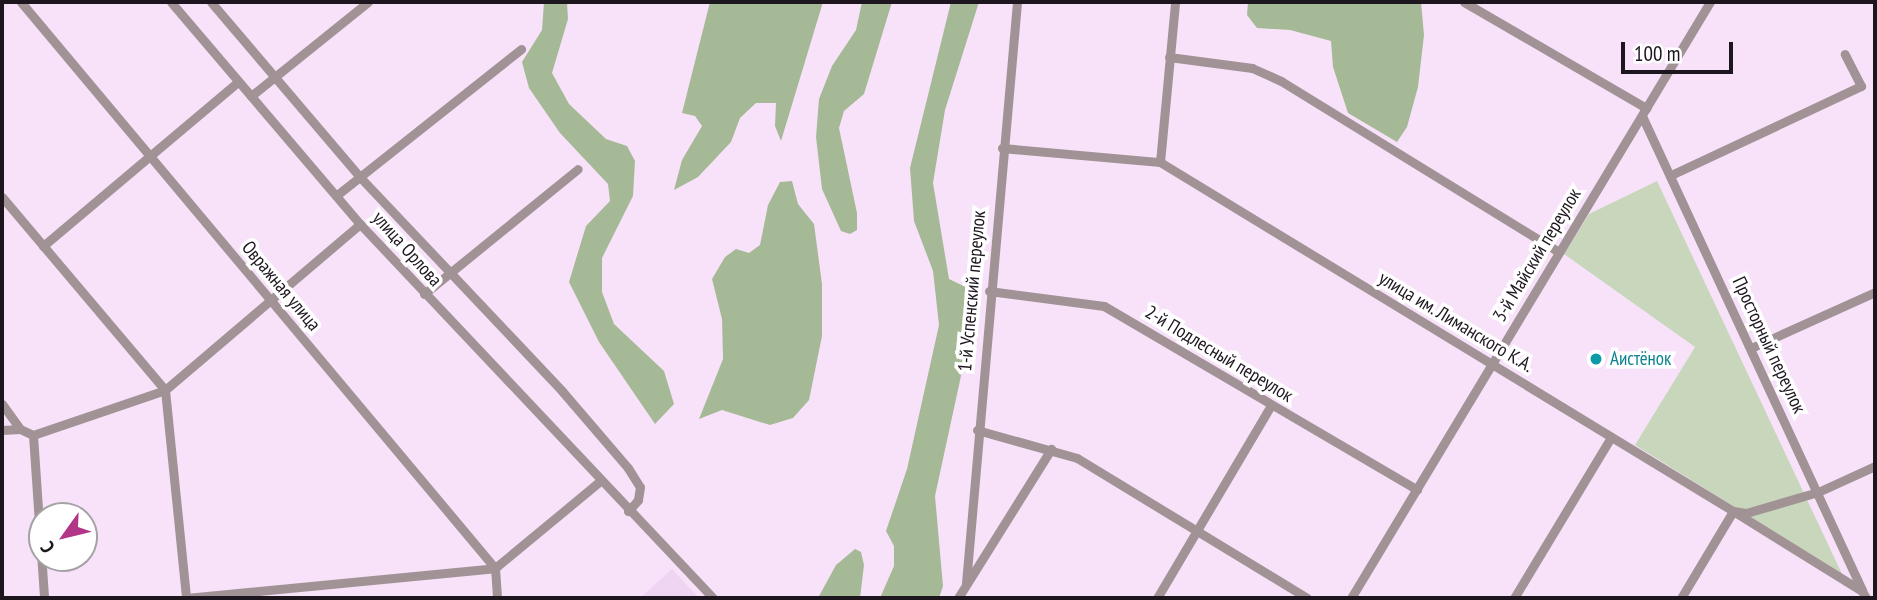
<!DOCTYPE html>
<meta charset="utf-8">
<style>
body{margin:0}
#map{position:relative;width:1877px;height:600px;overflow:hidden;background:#f8e2fa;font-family:"PT Sans Narrow",sans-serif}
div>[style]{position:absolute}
.built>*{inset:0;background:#f0d5f3}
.green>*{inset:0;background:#c8d7bb}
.forest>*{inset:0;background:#a6b996}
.street>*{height:9px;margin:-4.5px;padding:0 4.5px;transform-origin:4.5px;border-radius:4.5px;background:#a19395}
.dots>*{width:19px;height:19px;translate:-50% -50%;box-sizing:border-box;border:4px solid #fff;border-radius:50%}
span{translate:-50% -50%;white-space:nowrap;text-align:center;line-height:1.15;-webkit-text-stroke:7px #fff;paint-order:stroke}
.street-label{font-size:19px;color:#1e161f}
.culture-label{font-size:19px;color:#0d838f}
.left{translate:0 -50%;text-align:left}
.frame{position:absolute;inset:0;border:4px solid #1e161f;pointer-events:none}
.north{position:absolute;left:28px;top:502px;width:70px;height:70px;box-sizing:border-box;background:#fff;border:2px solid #a5a2a5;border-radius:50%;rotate:236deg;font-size:19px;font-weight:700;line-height:28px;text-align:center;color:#1e161f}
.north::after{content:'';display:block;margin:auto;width:24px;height:32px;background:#b13688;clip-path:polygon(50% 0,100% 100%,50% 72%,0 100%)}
.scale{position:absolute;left:1621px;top:42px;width:112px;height:32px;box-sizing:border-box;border:4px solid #1e161f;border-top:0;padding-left:9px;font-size:21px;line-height:24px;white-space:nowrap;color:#1e161f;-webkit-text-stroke:5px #fff;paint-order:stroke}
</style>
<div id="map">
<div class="built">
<div style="clip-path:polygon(672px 569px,699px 598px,640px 598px)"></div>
</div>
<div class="green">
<div style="clip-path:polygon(1657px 181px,1842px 574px,1635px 445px,1695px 347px,1564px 254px,1589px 214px)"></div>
</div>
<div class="forest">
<div style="clip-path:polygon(544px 2px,567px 2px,568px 19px,552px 73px,569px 104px,606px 139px,627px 146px,635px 161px,633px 196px,602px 258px,602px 292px,614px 324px,664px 371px,674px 404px,655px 424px,599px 342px,569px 282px,586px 226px,610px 201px,608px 184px,560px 133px,529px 88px,522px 62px,542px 30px)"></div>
<div style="clip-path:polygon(710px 2px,823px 2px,781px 141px,775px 126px,776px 103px,756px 103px,740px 118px,731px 142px,698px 177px,674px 190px,682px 160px,702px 126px,695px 116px,682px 113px)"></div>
<div style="clip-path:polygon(862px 2px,892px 2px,864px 94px,844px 111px,839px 128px,857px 213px,857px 230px,850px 234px,841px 231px,822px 189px,816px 137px,819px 99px,832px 66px,856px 30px)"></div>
<div style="clip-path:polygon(951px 2px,979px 2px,945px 110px,933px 183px,949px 279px,974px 291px,972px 325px,935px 496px,943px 586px,939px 598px,880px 598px,894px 566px,894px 546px,886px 531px,907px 469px,939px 325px,933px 271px,914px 221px,910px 168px)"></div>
<div style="clip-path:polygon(1248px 2px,1421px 2px,1424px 35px,1418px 87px,1407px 127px,1397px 142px,1348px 113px,1333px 67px,1331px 41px,1290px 30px,1257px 28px,1247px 15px)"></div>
<div style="clip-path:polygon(792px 181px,798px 204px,814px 224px,822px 284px,822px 336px,809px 400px,793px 418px,770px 425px,722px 410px,699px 419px,723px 359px,722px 319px,712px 279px,725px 257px,736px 249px,749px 253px,760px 245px,768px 205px,780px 182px)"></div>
<div style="clip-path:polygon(855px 549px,861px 552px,864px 565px,860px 598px,818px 598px,836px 565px)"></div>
</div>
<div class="street">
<div style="left:21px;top:2px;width:738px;rotate:50.06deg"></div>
<div style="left:171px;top:2px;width:292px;rotate:49.6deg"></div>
<div style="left:360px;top:224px;width:514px;rotate:46.65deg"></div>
<div style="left:211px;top:2px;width:227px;rotate:49.6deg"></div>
<div style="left:358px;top:175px;width:297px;rotate:46.6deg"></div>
<div style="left:562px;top:391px;width:101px;rotate:49.4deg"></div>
<div style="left:628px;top:468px;width:22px;rotate:58deg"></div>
<div style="left:640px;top:487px;width:13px;rotate:99deg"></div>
<div style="left:638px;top:500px;width:15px;rotate:132deg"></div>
<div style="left:1464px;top:2px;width:211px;rotate:30.2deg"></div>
<div style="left:1169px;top:57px;width:84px;rotate:7.5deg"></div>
<div style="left:1252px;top:68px;width:32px;rotate:24deg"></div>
<div style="left:1281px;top:81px;width:326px;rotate:31.6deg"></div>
<div style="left:251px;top:96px;width:150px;rotate:-38.8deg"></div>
<div style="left:1642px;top:116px;width:523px;rotate:65.1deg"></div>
<div style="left:1002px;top:148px;width:159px;rotate:5.1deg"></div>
<div style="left:1160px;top:162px;width:671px;rotate:31.34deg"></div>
<div style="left:1733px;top:511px;width:152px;rotate:31.8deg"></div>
<div style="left:1862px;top:591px;width:8px;rotate:60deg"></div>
<div style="left:1160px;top:162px;width:161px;rotate:-84.6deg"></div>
<div style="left:1671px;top:175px;width:210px;rotate:-25.1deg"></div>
<div style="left:1861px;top:86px;width:36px;rotate:-117deg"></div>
<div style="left:337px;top:195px;width:235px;rotate:-38.4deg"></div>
<div style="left:2px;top:197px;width:253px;rotate:49.8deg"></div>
<div style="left:165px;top:390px;width:209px;rotate:84.2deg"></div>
<div style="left:43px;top:246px;width:255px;rotate:-40.1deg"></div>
<div style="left:989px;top:291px;width:116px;rotate:7.4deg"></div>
<div style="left:1104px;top:306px;width:363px;rotate:30.4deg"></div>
<div style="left:424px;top:294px;width:198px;rotate:-39.1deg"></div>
<div style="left:1751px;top:348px;width:136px;rotate:-24.3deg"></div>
<div style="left:2px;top:404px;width:31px;rotate:54deg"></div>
<div style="left:20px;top:429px;width:14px;rotate:25deg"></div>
<div style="left:33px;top:435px;width:163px;rotate:86.1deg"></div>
<div style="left:2px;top:430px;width:18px;rotate:-3deg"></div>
<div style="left:977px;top:430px;width:104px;rotate:15.6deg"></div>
<div style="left:1077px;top:458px;width:269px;rotate:31.3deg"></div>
<div style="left:33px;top:435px;width:139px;rotate:-18.8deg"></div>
<div style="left:165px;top:390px;width:256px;rotate:-40.4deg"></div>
<div style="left:495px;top:568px;width:136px;rotate:-39.6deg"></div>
<div style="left:495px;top:568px;width:30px;rotate:86deg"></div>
<div style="left:966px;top:583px;width:583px;rotate:-84.98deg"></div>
<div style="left:186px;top:598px;width:310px;rotate:-5.5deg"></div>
<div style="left:958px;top:598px;width:176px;rotate:-58deg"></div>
<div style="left:1157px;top:598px;width:224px;rotate:-59.4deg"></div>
<div style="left:1351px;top:598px;width:696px;rotate:-58.94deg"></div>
<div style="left:1514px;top:598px;width:188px;rotate:-58.9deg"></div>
<div style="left:1681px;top:598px;width:101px;rotate:-59.1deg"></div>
<div style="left:1733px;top:511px;width:13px;rotate:9deg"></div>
<div style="left:1746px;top:513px;width:75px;rotate:-16.3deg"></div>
<div style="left:1818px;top:492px;width:63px;rotate:-24.5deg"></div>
</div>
<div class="dots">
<div style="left:1596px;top:359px;background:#0f9aa8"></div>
</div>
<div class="street-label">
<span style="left:407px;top:249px;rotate:48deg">улица Орлова</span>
<span style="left:1537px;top:255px;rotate:-59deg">3-й Майский переулок</span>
<span style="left:281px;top:286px;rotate:50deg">Овражная улица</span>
<span style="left:972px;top:291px;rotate:-85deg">1-й Успенский переулок</span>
<span style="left:1456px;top:322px;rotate:31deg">улица им. Лиманского К.А.</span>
<span style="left:1769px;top:345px;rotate:65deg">Просторный переулок</span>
<span style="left:1219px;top:354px;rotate:31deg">2-й Подлесный переулок</span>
</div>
<div class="culture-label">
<span class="left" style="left:1610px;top:359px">Аистёнок</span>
</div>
<div class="frame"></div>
<div class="north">С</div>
<div class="scale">100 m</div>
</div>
